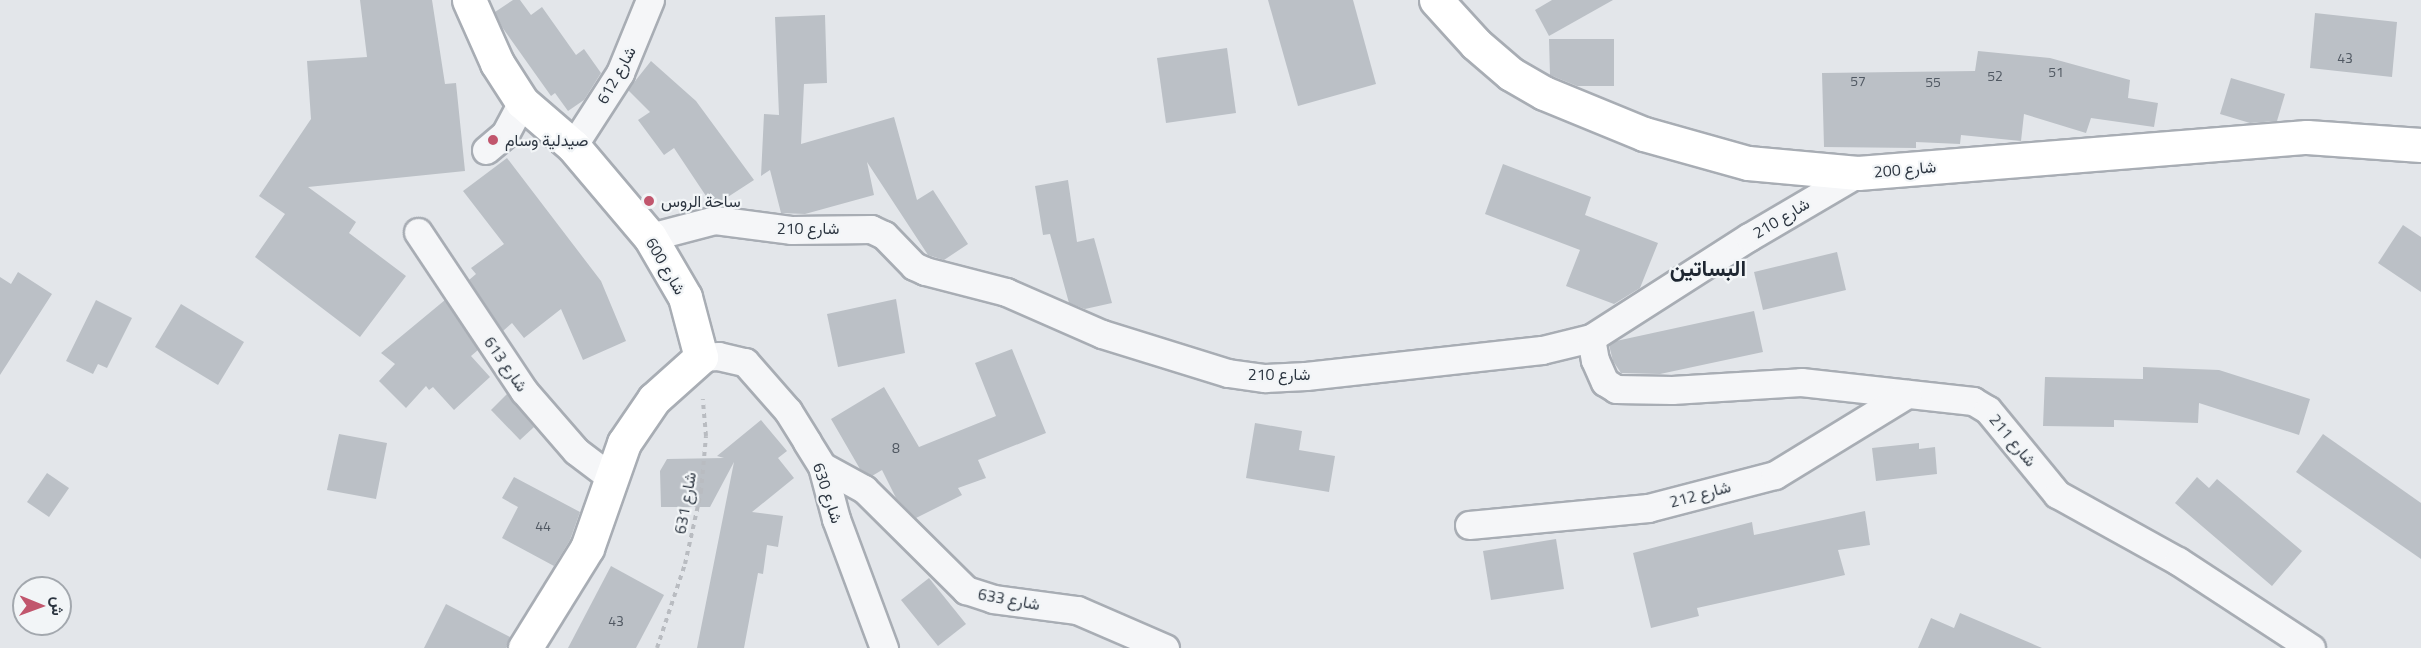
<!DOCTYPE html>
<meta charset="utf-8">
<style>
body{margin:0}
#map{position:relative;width:2421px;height:648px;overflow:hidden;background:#e3e6ea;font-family:"Titillium Web",Vazirmatn,sans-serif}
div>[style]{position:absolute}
.building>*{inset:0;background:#bbc0c6}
.path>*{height:4px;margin-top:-2px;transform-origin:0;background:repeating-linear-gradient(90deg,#b9bcc1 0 4.5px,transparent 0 9px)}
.roads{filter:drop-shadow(2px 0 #a8adb4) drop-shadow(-2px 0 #a8adb4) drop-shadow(0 2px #a8adb4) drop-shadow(0 -2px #a8adb4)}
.minor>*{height:27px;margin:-13.5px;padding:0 13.5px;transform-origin:13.5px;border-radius:13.5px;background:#f5f6f8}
.secondary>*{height:33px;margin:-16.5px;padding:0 16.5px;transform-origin:16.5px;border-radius:16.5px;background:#fff}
.dots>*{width:16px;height:16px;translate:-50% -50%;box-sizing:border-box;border:3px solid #f2f5f7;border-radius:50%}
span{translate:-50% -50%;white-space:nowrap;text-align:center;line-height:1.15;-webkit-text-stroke:4.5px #f2f5f7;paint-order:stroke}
.number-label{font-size:14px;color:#505862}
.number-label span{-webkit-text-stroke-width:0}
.street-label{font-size:16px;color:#2c3540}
.poi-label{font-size:16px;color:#2c3540}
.left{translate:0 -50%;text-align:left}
.district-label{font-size:22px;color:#1e2631;font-weight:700}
.north{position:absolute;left:12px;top:576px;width:60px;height:60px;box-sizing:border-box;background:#f2f5f7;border:2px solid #a3a8ae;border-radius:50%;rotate:91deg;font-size:16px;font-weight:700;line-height:24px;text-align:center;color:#2c3540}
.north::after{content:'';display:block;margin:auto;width:21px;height:27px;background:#c1566d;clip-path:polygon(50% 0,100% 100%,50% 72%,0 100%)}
</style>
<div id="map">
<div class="building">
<div style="clip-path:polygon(360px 0,432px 0,445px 84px,456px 83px,465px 171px,308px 187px,356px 222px,349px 233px,406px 276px,360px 337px,255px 257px,285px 214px,259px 196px,311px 119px,307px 61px,367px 57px)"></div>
<div style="clip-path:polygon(513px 0,520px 0,531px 15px,542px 7px,576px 55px,584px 49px,601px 73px,584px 100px,568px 111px,555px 93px,551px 96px,502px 27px,495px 12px)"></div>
<div style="clip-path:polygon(1268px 0,1353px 0,1376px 84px,1298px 106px)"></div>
<div style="clip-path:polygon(1552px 0,1613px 0,1549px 36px,1535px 10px)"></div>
<div style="clip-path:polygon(2315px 13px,2397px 22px,2392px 77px,2310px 68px)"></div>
<div style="clip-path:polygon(825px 15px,827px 83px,804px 84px,801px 144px,894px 117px,917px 200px,933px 190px,968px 244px,944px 260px,928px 255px,867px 162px,874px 195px,805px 214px,781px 213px,770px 170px,761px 176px,764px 114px,779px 115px,775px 17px)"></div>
<div style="clip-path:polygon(1549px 39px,1614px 39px,1614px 86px,1577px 86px,1550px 75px)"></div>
<div style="clip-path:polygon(1227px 48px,1236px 113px,1166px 123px,1157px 58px)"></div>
<div style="clip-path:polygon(1978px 51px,2050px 58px,2130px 80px,2128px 98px,2158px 103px,2154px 127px,2091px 118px,2086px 133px,2024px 114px,2021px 141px,1961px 135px,1960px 144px,1916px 142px,1916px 148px,1824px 147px,1822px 73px,1975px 71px)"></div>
<div style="clip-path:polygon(651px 61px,696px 101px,754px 180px,717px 204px,712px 205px,674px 148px,664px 155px,638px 120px,650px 112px,628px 90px)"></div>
<div style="clip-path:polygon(2231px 78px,2285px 94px,2277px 121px,2250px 123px,2220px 114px)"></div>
<div style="clip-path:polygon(507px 158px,601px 281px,626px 341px,583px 360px,561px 309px,524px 338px,512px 323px,503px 331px,469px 280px,476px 274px,471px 268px,504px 244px,463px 191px)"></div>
<div style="clip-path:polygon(1503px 164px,1591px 197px,1585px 215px,1658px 243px,1640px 288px,1614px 304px,1566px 286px,1580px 250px,1485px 214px)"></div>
<div style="clip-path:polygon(1068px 180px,1077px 242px,1094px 238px,1112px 303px,1085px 309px,1069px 303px,1050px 234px,1043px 235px,1035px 186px)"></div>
<div style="clip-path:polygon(2403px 225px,2421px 237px,2421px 292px,2378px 263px)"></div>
<div style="clip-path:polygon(1837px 252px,1846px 290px,1763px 310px,1754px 272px)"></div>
<div style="clip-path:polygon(18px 272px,52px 294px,0 375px,0 277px,11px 284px)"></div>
<div style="clip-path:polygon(896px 299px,905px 353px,838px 367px,827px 314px)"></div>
<div style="clip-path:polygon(96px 300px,132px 318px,107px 368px,98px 364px,93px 374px,66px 361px)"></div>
<div style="clip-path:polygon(445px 300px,478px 350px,471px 356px,490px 377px,454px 410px,433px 387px,429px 390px,426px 386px,406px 408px,379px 381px,395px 364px,381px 353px)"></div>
<div style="clip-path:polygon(181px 304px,244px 342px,218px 385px,155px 347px)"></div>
<div style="clip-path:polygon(1754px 311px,1763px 352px,1660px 374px,1621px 373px,1613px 361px,1609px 345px,1616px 341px)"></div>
<div style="clip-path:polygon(1012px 349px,1046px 433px,978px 460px,986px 478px,958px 488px,962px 495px,916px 518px,896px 498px,882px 470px,872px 476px,860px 469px,831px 419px,884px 387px,919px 447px,996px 416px,975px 363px)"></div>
<div style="clip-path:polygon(2143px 367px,2219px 370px,2310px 399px,2299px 435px,2199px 403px,2198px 423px,2114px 420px,2114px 427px,2043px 426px,2045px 377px,2143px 379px)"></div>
<div style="clip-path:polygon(507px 394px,534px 427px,520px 440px,491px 410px)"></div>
<div style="clip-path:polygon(761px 420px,787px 451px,778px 458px,794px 478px,752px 512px,783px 516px,778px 547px,767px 545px,763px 574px,758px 573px,744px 648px,697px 648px,734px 462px,710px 507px,661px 507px,660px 471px,667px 459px,724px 458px,717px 456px)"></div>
<div style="clip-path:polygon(1255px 423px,1302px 431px,1299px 450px,1335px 456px,1329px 492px,1246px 478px)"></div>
<div style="clip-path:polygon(339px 434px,387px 443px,376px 499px,327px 490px)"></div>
<div style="clip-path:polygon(2323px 434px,2421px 503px,2421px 559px,2296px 472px)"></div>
<div style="clip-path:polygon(1919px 443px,1919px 449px,1935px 447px,1937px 474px,1876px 481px,1872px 448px)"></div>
<div style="clip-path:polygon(47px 473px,69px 488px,49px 517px,27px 502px)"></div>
<div style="clip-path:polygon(514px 477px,580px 512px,570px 540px,554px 566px,502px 538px,518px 507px,502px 498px)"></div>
<div style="clip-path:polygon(2197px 477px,2209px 488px,2217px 479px,2302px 551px,2272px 586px,2175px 503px)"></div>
<div style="clip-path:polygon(1865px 511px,1870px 545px,1838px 550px,1845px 575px,1697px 608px,1699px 616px,1651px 628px,1633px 553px,1752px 522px,1754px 535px)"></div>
<div style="clip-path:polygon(1556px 539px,1564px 589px,1491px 600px,1483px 551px)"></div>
<div style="clip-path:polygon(611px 566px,664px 595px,636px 648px,568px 648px)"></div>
<div style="clip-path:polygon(929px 578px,966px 624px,938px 646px,901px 600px)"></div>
<div style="clip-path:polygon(446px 604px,510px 637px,506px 648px,424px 648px)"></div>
<div style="clip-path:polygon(1960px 613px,2042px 648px,1918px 648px,1931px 618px,1954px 628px)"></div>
</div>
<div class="path">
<div style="left:657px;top:648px;width:89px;rotate:-71.6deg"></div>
<div style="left:685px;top:564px;width:74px;rotate:-77.5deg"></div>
<div style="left:701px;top:492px;width:56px;rotate:-84.9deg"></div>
<div style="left:706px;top:436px;width:37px;rotate:-95deg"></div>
</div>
<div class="roads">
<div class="minor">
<div style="left:573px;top:146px;width:87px;rotate:-57.2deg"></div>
<div style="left:620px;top:73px;width:79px;rotate:-67.7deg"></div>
<div style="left:486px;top:150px;width:25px;rotate:-40deg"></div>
<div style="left:505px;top:134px;width:36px;rotate:-62deg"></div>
<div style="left:418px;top:232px;width:191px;rotate:56.3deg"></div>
<div style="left:524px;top:391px;width:79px;rotate:49.1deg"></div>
<div style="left:576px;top:451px;width:46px;rotate:37.1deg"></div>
<div style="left:650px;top:237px;width:67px;rotate:-14.7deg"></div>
<div style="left:715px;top:220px;width:78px;rotate:7.4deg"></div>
<div style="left:792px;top:230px;width:79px;rotate:-0.7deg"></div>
<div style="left:871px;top:229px;width:14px;rotate:25deg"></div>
<div style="left:884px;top:235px;width:43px;rotate:45.9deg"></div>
<div style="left:914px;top:266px;width:12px;rotate:24deg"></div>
<div style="left:925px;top:271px;width:84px;rotate:14.5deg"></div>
<div style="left:1006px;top:292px;width:105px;rotate:23.6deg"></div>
<div style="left:1102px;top:334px;width:132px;rotate:17.2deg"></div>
<div style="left:1228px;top:373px;width:37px;rotate:8deg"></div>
<div style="left:1265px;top:378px;width:41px;rotate:-2.8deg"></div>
<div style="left:1306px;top:376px;width:237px;rotate:-6.3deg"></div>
<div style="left:1542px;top:350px;width:50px;rotate:-13.8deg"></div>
<div style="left:1591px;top:338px;width:188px;rotate:-32.6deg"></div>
<div style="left:1749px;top:237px;width:126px;rotate:-30.4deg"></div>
<div style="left:1591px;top:338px;width:22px;rotate:80deg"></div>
<div style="left:1595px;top:360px;width:24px;rotate:66deg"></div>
<div style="left:1605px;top:382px;width:13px;rotate:32deg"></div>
<div style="left:1616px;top:389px;width:56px;rotate:1deg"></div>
<div style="left:1672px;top:390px;width:129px;rotate:-3.5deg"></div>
<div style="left:1801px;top:382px;width:173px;rotate:6.3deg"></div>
<div style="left:1973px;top:401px;width:17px;rotate:31deg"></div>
<div style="left:1988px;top:410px;width:109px;rotate:50.6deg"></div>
<div style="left:2057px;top:494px;width:138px;rotate:29deg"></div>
<div style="left:2178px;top:561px;width:159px;rotate:33.2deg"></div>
<div style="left:701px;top:357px;width:17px;rotate:-3deg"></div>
<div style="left:718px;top:356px;width:28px;rotate:13deg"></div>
<div style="left:745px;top:362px;width:65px;rotate:48.7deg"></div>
<div style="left:788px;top:411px;width:36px;rotate:58deg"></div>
<div style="left:807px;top:442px;width:28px;rotate:58deg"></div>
<div style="left:822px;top:466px;width:55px;rotate:75.2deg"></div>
<div style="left:836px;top:519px;width:138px;rotate:69.6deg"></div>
<div style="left:822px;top:466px;width:48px;rotate:28.7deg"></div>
<div style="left:864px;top:489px;width:144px;rotate:44.7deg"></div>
<div style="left:966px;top:590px;width:28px;rotate:18deg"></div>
<div style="left:993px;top:599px;width:85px;rotate:7.5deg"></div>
<div style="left:1077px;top:610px;width:96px;rotate:23.4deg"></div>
<div style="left:1469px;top:525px;width:180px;rotate:-5.4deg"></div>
<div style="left:1648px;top:508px;width:131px;rotate:-14.6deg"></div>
<div style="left:1775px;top:475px;width:155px;rotate:-31.5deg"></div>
</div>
<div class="secondary">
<div style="left:469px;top:0;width:69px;rotate:66deg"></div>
<div style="left:497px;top:63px;width:46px;rotate:57.3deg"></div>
<div style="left:522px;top:102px;width:67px;rotate:40.8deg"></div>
<div style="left:573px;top:146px;width:119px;rotate:49.8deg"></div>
<div style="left:650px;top:237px;width:69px;rotate:59.7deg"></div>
<div style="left:685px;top:297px;width:62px;rotate:75.1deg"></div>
<div style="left:701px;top:357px;width:63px;rotate:138.2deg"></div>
<div style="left:654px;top:399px;width:53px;rotate:124.3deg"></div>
<div style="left:624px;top:443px;width:111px;rotate:109.4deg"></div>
<div style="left:587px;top:548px;width:118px;rotate:121.8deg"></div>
<div style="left:1436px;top:0;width:59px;rotate:47.7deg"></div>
<div style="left:1476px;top:44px;width:46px;rotate:40.6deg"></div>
<div style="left:1511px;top:74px;width:38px;rotate:30deg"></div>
<div style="left:1544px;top:93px;width:108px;rotate:22.3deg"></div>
<div style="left:1644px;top:134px;width:108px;rotate:15.6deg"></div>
<div style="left:1748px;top:163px;width:110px;rotate:5.2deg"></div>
<div style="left:1858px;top:173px;width:450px;rotate:-4.6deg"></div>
<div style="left:2307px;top:137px;width:114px;rotate:4deg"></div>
</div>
</div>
<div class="dots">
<div style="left:493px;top:140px;background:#c1566d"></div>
<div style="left:649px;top:201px;background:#c1566d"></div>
</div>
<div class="number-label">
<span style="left:2345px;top:58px">43</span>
<span style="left:2056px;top:72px">51</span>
<span style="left:1995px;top:76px">52</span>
<span style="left:1858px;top:81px">57</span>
<span style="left:1933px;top:82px">55</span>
<span style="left:896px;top:448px">8</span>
<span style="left:543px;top:526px">44</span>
<span style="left:616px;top:621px">43</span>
</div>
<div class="street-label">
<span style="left:616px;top:75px;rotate:-61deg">شارع 612</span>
<span style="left:1905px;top:169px;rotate:-5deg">شارع 200</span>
<span style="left:1781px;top:218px;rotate:-31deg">شارع 210</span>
<span style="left:808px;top:228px">شارع 210</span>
<span style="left:666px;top:266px;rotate:60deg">شارع 600</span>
<span style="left:506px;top:364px;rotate:55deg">شارع 613</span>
<span style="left:1279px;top:374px">شارع 210</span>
<span style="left:2013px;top:440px;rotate:50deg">شارع 211</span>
<span style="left:828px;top:493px;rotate:72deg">شارع 630</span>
<span style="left:1700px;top:494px;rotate:-15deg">شارع 212</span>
<span style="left:685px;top:503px;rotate:-80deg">شارع 631</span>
<span style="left:1009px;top:599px;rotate:10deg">شارع 633</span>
</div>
<div class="poi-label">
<span class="left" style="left:505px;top:140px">صيدلية وسام</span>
<span class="left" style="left:661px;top:201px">ساحة الروس</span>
</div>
<div class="district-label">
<span style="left:1708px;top:269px">البساتين</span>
</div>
<div class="north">ش</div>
</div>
